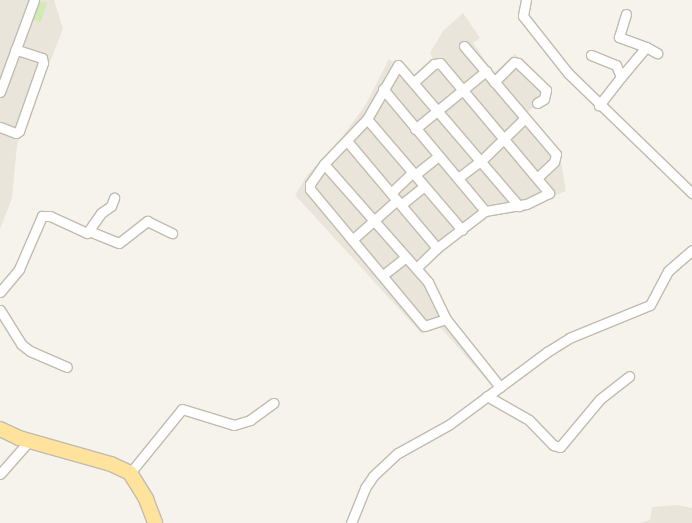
<!DOCTYPE html>
<style>
body{margin:0}
#map{position:relative;width:692px;height:523px;overflow:hidden;background:#f6f3ec;font-family:Overpass,sans-serif}
div>[style]{position:absolute}
.residential>*{inset:0;background:#eae5da}
.green>*{inset:0;background:#d2eab5}
.roads{filter:drop-shadow(1px 0 #c2bbae) drop-shadow(-1px 0 #c2bbae) drop-shadow(0 1px #c2bbae) drop-shadow(0 -1px #c2bbae)}
.street>*{height:9px;margin:-4.5px;padding:0 4.5px;transform-origin:4.5px;border-radius:4.5px;background:#fff}
.primary>*{height:14px;margin:-7px;padding:0 7px;transform-origin:7px;border-radius:7px;background:#ffe39c}
span{translate:-50% -50%;white-space:nowrap;text-align:center;line-height:1.15;-webkit-text-stroke:3px #fff;paint-order:stroke}
</style>
<div id="map">
<div class="residential">
<div style="clip-path:polygon(0 0,54px 0,63px 29px,17px 145px,12px 198px,0 229px)"></div>
<div style="clip-path:polygon(463px 13px,480px 38px,473px 43px,494px 73px,515px 54px,548px 93px,526px 114px,548px 140px,561px 162px,566px 191px,520px 211px,487px 217px,431px 256px,424px 269px,447px 316px,499px 380px,492px 386px,440px 327px,422px 334px,295px 195px,308px 174px,343px 136px,366px 104px,389px 59px,411px 77px,433px 58px,430px 53px,443px 31px)"></div>
<div style="clip-path:polygon(677px 505px,692px 508px,692px 523px,641px 523px,650px 520px,652px 507px)"></div>
</div>
<div class="green">
<div style="clip-path:polygon(37px 0,47px 3px,41px 22px,30px 19px)"></div>
</div>
<div class="roads">
<div class="street">
<div style="left:526px;top:0;width:16px;rotate:101deg"></div>
<div style="left:523px;top:16px;width:73px;rotate:51.7deg"></div>
<div style="left:568px;top:73px;width:173px;rotate:44.1deg"></div>
<div style="left:464px;top:46px;width:142px;rotate:49.6deg"></div>
<div style="left:556px;top:154px;width:8px;rotate:104deg"></div>
<div style="left:554px;top:162px;width:23px;rotate:137deg"></div>
<div style="left:646px;top:47px;width:13px;rotate:29deg"></div>
<div style="left:591px;top:55px;width:27px;rotate:22deg"></div>
<div style="left:616px;top:65px;width:13px;rotate:67deg"></div>
<div style="left:621px;top:77px;width:36px;rotate:128deg"></div>
<div style="left:621px;top:77px;width:39px;rotate:-50deg"></div>
<div style="left:646px;top:47px;width:29px;rotate:-160deg"></div>
<div style="left:619px;top:37px;width:24px;rotate:-73deg"></div>
<div style="left:414px;top:82px;width:27px;rotate:-42deg"></div>
<div style="left:434px;top:64px;width:6px;rotate:-9deg"></div>
<div style="left:440px;top:63px;width:170px;rotate:50deg"></div>
<div style="left:549px;top:193px;width:25px;rotate:154deg"></div>
<div style="left:526px;top:204px;width:42px;rotate:170.3deg"></div>
<div style="left:485px;top:211px;width:61px;rotate:142.4deg"></div>
<div style="left:437px;top:248px;width:29px;rotate:136deg"></div>
<div style="left:494px;top:82px;width:28px;rotate:-45deg"></div>
<div style="left:514px;top:62px;width:4px;rotate:14deg"></div>
<div style="left:518px;top:63px;width:39px;rotate:44deg"></div>
<div style="left:546px;top:90px;width:9px;rotate:103deg"></div>
<div style="left:544px;top:99px;width:8px;rotate:150deg"></div>
<div style="left:383px;top:89px;width:159px;rotate:50.1deg"></div>
<div style="left:0;top:92px;width:98px;rotate:-69.7deg"></div>
<div style="left:367px;top:119px;width:146px;rotate:49.4deg"></div>
<div style="left:0;top:127px;width:17px;rotate:21deg"></div>
<div style="left:16px;top:133px;width:4px;rotate:-34deg"></div>
<div style="left:19px;top:131px;width:72px;rotate:-70.6deg"></div>
<div style="left:43px;top:63px;width:5px;rotate:-101deg"></div>
<div style="left:42px;top:58px;width:28px;rotate:-162deg"></div>
<div style="left:415px;top:129px;width:92px;rotate:-39.2deg"></div>
<div style="left:347px;top:141px;width:140px;rotate:49.9deg"></div>
<div style="left:324px;top:164px;width:157px;rotate:48.6deg"></div>
<div style="left:428px;top:282px;width:41px;rotate:64.1deg"></div>
<div style="left:446px;top:319px;width:87px;rotate:51.5deg"></div>
<div style="left:416px;top:174px;width:28px;rotate:-39deg"></div>
<div style="left:458px;top:178px;width:30px;rotate:-37deg"></div>
<div style="left:482px;top:160px;width:60px;rotate:-44.3deg"></div>
<div style="left:391px;top:193px;width:30px;rotate:-44deg"></div>
<div style="left:402px;top:204px;width:28px;rotate:-39deg"></div>
<div style="left:89px;top:231px;width:32px;rotate:22deg"></div>
<div style="left:119px;top:243px;width:36px;rotate:-38deg"></div>
<div style="left:147px;top:221px;width:28px;rotate:26deg"></div>
<div style="left:352px;top:240px;width:60px;rotate:-41.6deg"></div>
<div style="left:383px;top:275px;width:29px;rotate:-38deg"></div>
<div style="left:0;top:292px;width:30px;rotate:-50deg"></div>
<div style="left:19px;top:269px;width:58px;rotate:-66.5deg"></div>
<div style="left:42px;top:216px;width:8px"></div>
<div style="left:50px;top:216px;width:41px;rotate:24.7deg"></div>
<div style="left:87px;top:233px;width:24px;rotate:-55deg"></div>
<div style="left:101px;top:213px;width:12px;rotate:-35deg"></div>
<div style="left:111px;top:206px;width:9px;rotate:-69deg"></div>
<div style="left:0;top:310px;width:40px;rotate:58deg"></div>
<div style="left:21px;top:344px;width:11px;rotate:38deg"></div>
<div style="left:30px;top:351px;width:40px;rotate:23.4deg"></div>
<div style="left:446px;top:319px;width:23px;rotate:162deg"></div>
<div style="left:424px;top:326px;width:178px;rotate:-129.8deg"></div>
<div style="left:310px;top:189px;width:5px;rotate:-90deg"></div>
<div style="left:310px;top:184px;width:24px;rotate:-55deg"></div>
<div style="left:324px;top:164px;width:62px;rotate:-46.3deg"></div>
<div style="left:367px;top:119px;width:62px;rotate:-60.1deg"></div>
<div style="left:398px;top:65px;width:186px;rotate:49.4deg"></div>
<div style="left:487px;top:396px;width:48px;rotate:29.7deg"></div>
<div style="left:529px;top:420px;width:35px;rotate:46deg"></div>
<div style="left:553px;top:445px;width:7px;rotate:16deg"></div>
<div style="left:560px;top:447px;width:62px;rotate:-50.2deg"></div>
<div style="left:600px;top:399px;width:37px;rotate:-38deg"></div>
<div style="left:130px;top:473px;width:82px;rotate:-50.9deg"></div>
<div style="left:182px;top:409px;width:54px;rotate:17.1deg"></div>
<div style="left:234px;top:425px;width:17px;rotate:-17deg"></div>
<div style="left:250px;top:420px;width:29px;rotate:-36deg"></div>
<div style="left:0;top:474px;width:44px;rotate:-48.7deg"></div>
<div style="left:351px;top:523px;width:38px;rotate:-68deg"></div>
<div style="left:365px;top:488px;width:14px;rotate:-56deg"></div>
<div style="left:373px;top:476px;width:34px;rotate:-43deg"></div>
<div style="left:398px;top:453px;width:60px;rotate:-29.1deg"></div>
<div style="left:450px;top:424px;width:121px;rotate:-36.6deg"></div>
<div style="left:547px;top:352px;width:26px;rotate:-32deg"></div>
<div style="left:569px;top:338px;width:87px;rotate:-22.2deg"></div>
<div style="left:650px;top:305px;width:38px;rotate:-62deg"></div>
<div style="left:668px;top:271px;width:32px;rotate:-41deg"></div>
</div>
<div class="primary">
<div style="left:0;top:429px;width:21px;rotate:25deg"></div>
<div style="left:19px;top:438px;width:96px;rotate:15.8deg"></div>
<div style="left:111px;top:464px;width:21px;rotate:25deg"></div>
<div style="left:130px;top:473px;width:31px;rotate:58deg"></div>
<div style="left:146px;top:499px;width:26px;rotate:69deg"></div>
</div>
</div>
</div>
